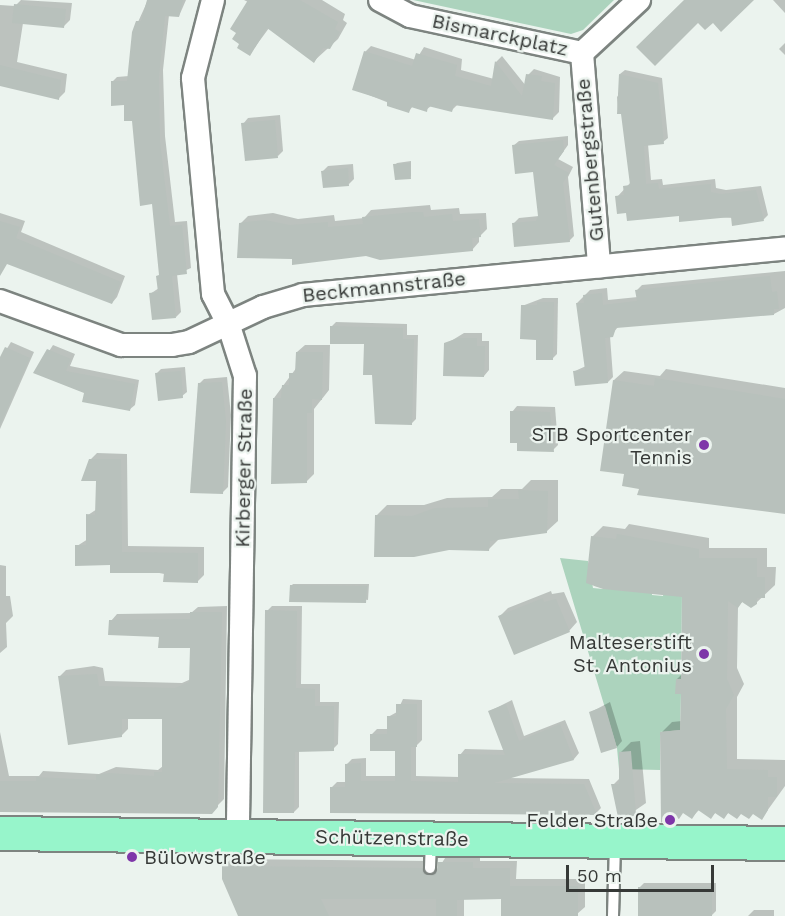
<!DOCTYPE html>
<meta charset="utf-8">
<style>
body{margin:0}
#map{position:relative;width:785px;height:916px;overflow:hidden;background:#ebf3ee;font-family:"Work Sans",sans-serif}
div>[style]{position:absolute}
.green>*{inset:0;background:#acd3bd}
.shadow>*{inset:0;background:#0003}
.building>*{inset:0;background:#b8c1bc}
.roads{filter:drop-shadow(2px 0 #7d8480) drop-shadow(-2px 0 #7d8480) drop-shadow(0 2px #7d8480) drop-shadow(0 -2px #7d8480)}
.service>*{height:10px;margin:-5px;padding:0 5px;transform-origin:5px;border-radius:5px;background:#fff}
.minor>*{height:22px;margin:-11px;padding:0 11px;transform-origin:11px;border-radius:11px;background:#fff}
.primary>*{height:33px;margin:-16.5px;padding:0 16.5px;transform-origin:16.5px;border-radius:16.5px;background:#97f5cb}
.dots>*{width:16px;height:16px;translate:-50% -50%;box-sizing:border-box;border:3px solid #ebf3ee;border-radius:50%}
span{translate:-50% -50%;white-space:nowrap;text-align:center;line-height:1.15;-webkit-text-stroke:4.5px #ebf3ee;paint-order:stroke}
.street-label{font-size:20px;color:#363937}
.poi-label{font-size:20px;color:#363937}
.right{translate:-100% -50%;text-align:right}
.left{translate:0 -50%;text-align:left}
.scale{position:absolute;left:566px;top:865px;width:148px;height:27px;box-sizing:border-box;border:3px solid #363937;border-top:0;padding-left:8px;font-size:18px;line-height:21px;white-space:nowrap;color:#363937;-webkit-text-stroke:4px #ebf3ee;paint-order:stroke}
</style>
<div id="map">
<div class="green">
<div style="clip-path:polygon(413px 0,614px 0,583px 30px,571px 34px)"></div>
<div style="clip-path:polygon(560px 558px,588px 561px,593px 588px,603px 589px,604px 584px,624px 591px,652px 589px,652px 595px,663px 596px,664px 591px,682px 593px,681px 679px,676px 679px,676px 694px,681px 694px,680px 730px,660px 732px,660px 770px,619px 769px,617px 748px)"></div>
</div>
<div class="shadow">
<div style="clip-path:polygon(21px 0,72px 3px,70px 20px,64px 26px,23px 23px,17px 62px,67px 74px,65px 92px,59px 98px,0 85px,0 5px,15px 6px)"></div>
<div style="clip-path:polygon(148px 0,186px 0,179px 16px,169px 15px,163px 70px,165px 136px,175px 222px,187px 221px,191px 268px,177px 274px,181px 312px,176px 317px,150px 294px,159px 288px,160px 273px,153px 203px,134px 119px,112px 82px,117px 77px,129px 76px,138px 22px)"></div>
<div style="clip-path:polygon(244px 0,322px 0,345px 14px,343px 20px,347px 23px,338px 39px,314px 61px,269px 28px,250px 54px,248px 2px)"></div>
<div style="clip-path:polygon(773px 0,785px 0,785px 13px)"></div>
<div style="clip-path:polygon(785px 43px,785px 55px,779px 49px)"></div>
<div style="clip-path:polygon(371px 46px,416px 60px,424px 47px,462px 59px,461px 70px,494px 79px,496px 62px,502px 56px,526px 86px,528px 75px,534px 69px,560px 77px,559px 112px,552px 119px,458px 104px,451px 111px,431px 106px,426px 110px,413px 106px,409px 111px,354px 89px,365px 52px)"></div>
<div style="clip-path:polygon(625px 70px,662px 78px,668px 138px,663px 142px,648px 144px,651px 180px,662px 179px,663px 185px,715px 179px,716px 188px,726px 190px,761px 186px,768px 215px,763px 220px,627px 211px,617px 197px,631px 182px,622px 112px,618px 112px,617px 97px,622px 91px,620px 74px)"></div>
<div style="clip-path:polygon(280px 115px,283px 151px,278px 156px,243px 124px,248px 118px)"></div>
<div style="clip-path:polygon(568px 136px,568px 145px,558px 159px,573px 167px,568px 177px,574px 236px,569px 241px,514px 223px,519px 218px,539px 216px,535px 170px,513px 146px,519px 141px)"></div>
<div style="clip-path:polygon(411px 161px,411px 177px,395px 165px,397px 163px)"></div>
<div style="clip-path:polygon(353px 164px,354px 179px,349px 184px,323px 171px,328px 166px)"></div>
<div style="clip-path:polygon(430px 205px,431px 210px,459px 208px,460px 214px,486px 213px,487px 229px,479px 237px,479px 242px,472px 250px,293px 257px,241px 223px,248px 216px,273px 213px,298px 219px,334px 215px,335px 221px,364px 218px,371px 210px)"></div>
<div style="clip-path:polygon(0 213px,25px 221px,21px 232px,125px 276px,117px 297px,112px 303px,0 260px)"></div>
<div style="clip-path:polygon(785px 271px,785px 308px,774px 314px,619px 326px,610px 336px,613px 377px,608px 382px,575px 371px,586px 366px,577px 303px,590px 290px,607px 288px,608px 300px,638px 297px,637px 290px,642px 285px)"></div>
<div style="clip-path:polygon(543px 298px,558px 298px,557px 354px,552px 359px,522px 306px)"></div>
<div style="clip-path:polygon(336px 322px,407px 324px,407px 335px,418px 335px,416px 419px,411px 424px,373px 374px,366px 343px,331px 327px)"></div>
<div style="clip-path:polygon(464px 333px,482px 333px,482px 341px,489px 341px,489px 370px,484px 376px,446px 344px)"></div>
<div style="clip-path:polygon(11px 342px,34px 352px,0 429px,0 360px)"></div>
<div style="clip-path:polygon(53px 345px,75px 354px,70px 366px,139px 380px,135px 405px,129px 410px,35px 373px)"></div>
<div style="clip-path:polygon(305px 345px,330px 345px,329px 390px,314px 409px,314px 474px,306px 482px,274px 398px,297px 367px,297px 352px)"></div>
<div style="clip-path:polygon(185px 367px,187px 392px,182px 396px,156px 374px,161px 369px)"></div>
<div style="clip-path:polygon(666px 369px,785px 388px,785px 512px,641px 487px,625px 473px,614px 380px,624px 371px,660px 376px)"></div>
<div style="clip-path:polygon(227px 377px,231px 415px,228px 487px,223px 492px,199px 384px,204px 379px)"></div>
<div style="clip-path:polygon(517px 406px,555px 407px,558px 445px,553px 450px,512px 412px)"></div>
<div style="clip-path:polygon(97px 453px,127px 454px,128px 546px,204px 547px,204px 575px,198px 581px,111px 563px,77px 546px,88px 539px,88px 515px,97px 509px,97px 480px,90px 460px)"></div>
<div style="clip-path:polygon(531px 480px,558px 480px,558px 521px,547px 531px,500px 538px,489px 549px,376px 516px,387px 505px,424px 505px,447px 498px,492px 497px,501px 489px,522px 489px)"></div>
<div style="clip-path:polygon(629px 524px,709px 538px,709px 548px,767px 548px,767px 567px,776px 567px,775px 585px,756px 603px,743px 601px,738px 607px,737px 668px,744px 684px,737px 697px,737px 759px,785px 760px,785px 786px,762px 818px,754px 812px,729px 812px,724px 817px,716px 812px,711px 817px,700px 809px,692px 817px,661px 733px,672px 722px,682px 721px,682px 693px,677px 679px,682px 674px,683px 596px,594px 586px,592px 537px,603px 526px,625px 529px)"></div>
<div style="clip-path:polygon(0 565px,6px 566px,6px 596px,10px 596px,13px 616px,6px 623px,7px 647px,0 653px)"></div>
<div style="clip-path:polygon(293px 584px,369px 584px,368px 600px,291px 586px)"></div>
<div style="clip-path:polygon(551px 591px,552px 594px,564px 592px,577px 622px,569px 631px,500px 616px,508px 608px)"></div>
<div style="clip-path:polygon(227px 606px,224px 799px,211px 812px,0 811px,0 732px,9px 776px,39px 776px,43px 771px,99px 774px,116px 767px,158px 770px,163px 766px,164px 718px,128px 717px,128px 729px,121px 736px,60px 676px,66px 670px,94px 666px,103px 668px,105px 681px,182px 683px,191px 679px,191px 647px,111px 621px,117px 614px,191px 613px,198px 607px)"></div>
<div style="clip-path:polygon(272px 606px,302px 606px,301px 684px,320px 684px,320px 702px,339px 702px,338px 744px,333px 749px,299px 751px,299px 807px,294px 812px,267px 611px)"></div>
<div style="clip-path:polygon(403px 699px,422px 700px,422px 740px,416px 746px,416px 776px,460px 777px,460px 755px,465px 749px,504px 750px,490px 711px,512px 700px,524px 736px,565px 720px,579px 753px,574px 759px,508px 778px,589px 779px,601px 808px,596px 813px,332px 787px,337px 782px,347px 782px,347px 764px,352px 759px,366px 758px,366px 776px,397px 776px,397px 750px,371px 735px,377px 729px,388px 729px,388px 717px,397px 712px)"></div>
<div style="clip-path:polygon(610px 702px,622px 741px,617px 747px,591px 712px)"></div>
<div style="clip-path:polygon(640px 741px,646px 803px,620px 821px,613px 785px,621px 777px,621px 752px,631px 742px)"></div>
<div style="clip-path:polygon(447px 855px,480px 855px,480px 861px,517px 861px,516px 879px,585px 879px,585px 907px,577px 914px,534px 916px,503px 898px,464px 898px,464px 916px,240px 916px,223px 867px,231px 859px,430px 861px,438px 869px)"></div>
<div style="clip-path:polygon(644px 883px,716px 883px,716px 911px,711px 916px,639px 916px,639px 888px)"></div>
<div style="clip-path:polygon(754px 910px,774px 910px,774px 916px,748px 916px)"></div>
</div>
<div class="building">
<div style="clip-path:polygon(147px 0,183px 0,179px 17px,165px 16px,159px 76px,160px 142px,170px 226px,182px 225px,187px 274px,172px 276px,176px 318px,152px 320px,149px 293px,158px 292px,156px 276px,159px 275px,152px 204px,140px 206px,132px 121px,124px 121px,124px 105px,111px 106px,111px 81px,127px 81px,132px 32px,136px 21px,141px 21px)"></div>
<div style="clip-path:polygon(248px 0,300px 0,338px 22px,335px 29px,340px 32px,330px 49px,323px 48px,314px 63px,267px 28px,250px 56px,237px 48px,239px 44px,232px 39px,236px 33px,230px 29px)"></div>
<div style="clip-path:polygon(684px 0,754px 0,721px 32px,713px 23px,705px 30px,698px 23px,655px 66px,636px 47px)"></div>
<div style="clip-path:polygon(14px 4px,66px 9px,64px 28px,12px 23px)"></div>
<div style="clip-path:polygon(364px 51px,412px 66px,416px 53px,457px 65px,455px 76px,491px 86px,495px 61px,522px 96px,526px 74px,542px 76px,541px 81px,555px 83px,553px 120px,454px 105px,452px 112px,428px 106px,427px 112px,411px 107px,409px 113px,387px 106px,387px 101px,352px 90px)"></div>
<div style="clip-path:polygon(0 65px,61px 80px,59px 100px,0 86px)"></div>
<div style="clip-path:polygon(619px 74px,658px 83px,664px 144px,644px 146px,646px 184px,658px 183px,659px 189px,711px 184px,711px 192px,721px 194px,756px 190px,764px 221px,732px 226px,731px 217px,679px 222px,679px 216px,627px 221px,626px 213px,617px 214px,615px 196px,624px 195px,623px 186px,630px 185px,621px 114px,617px 114px)"></div>
<div style="clip-path:polygon(275px 120px,278px 158px,245px 161px,241px 123px)"></div>
<div style="clip-path:polygon(563px 140px,564px 151px,554px 165px,569px 173px,563px 183px,570px 242px,514px 247px,512px 223px,536px 221px,538px 216px,533px 172px,515px 174px,512px 145px)"></div>
<div style="clip-path:polygon(410px 163px,411px 179px,395px 180px,393px 164px)"></div>
<div style="clip-path:polygon(348px 168px,349px 186px,323px 188px,321px 171px)"></div>
<div style="clip-path:polygon(413px 212px,423px 212px,424px 217px,452px 214px,453px 221px,479px 219px,481px 237px,472px 238px,473px 251px,380px 260px,366px 256px,292px 265px,292px 259px,237px 258px,239px 223px,265px 220px,290px 225px,328px 222px,328px 227px,363px 224px,362px 217px)"></div>
<div style="clip-path:polygon(0 221px,20px 227px,16px 238px,121px 282px,112px 304px,7px 264px,0 276px)"></div>
<div style="clip-path:polygon(770px 276px,772px 292px,777px 291px,779px 309px,774px 309px,774px 315px,616px 328px,613px 337px,605px 338px,608px 383px,575px 386px,573px 371px,585px 370px,576px 303px,584px 303px,583px 295px,602px 293px,603px 305px,637px 301px,635px 290px)"></div>
<div style="clip-path:polygon(537px 302px,554px 302px,553px 360px,536px 360px,536px 340px,520px 339px,521px 305px,537px 305px)"></div>
<div style="clip-path:polygon(330px 326px,403px 328px,403px 339px,414px 339px,412px 425px,375px 424px,372px 375px,363px 375px,364px 344px,330px 344px)"></div>
<div style="clip-path:polygon(458px 338px,477px 338px,477px 346px,485px 346px,484px 377px,443px 376px,444px 343px)"></div>
<div style="clip-path:polygon(5px 347px,30px 358px,0 425px,0 357px)"></div>
<div style="clip-path:polygon(47px 349px,71px 359px,66px 371px,135px 384px,130px 411px,82px 402px,84px 393px,33px 373px)"></div>
<div style="clip-path:polygon(296px 352px,323px 352px,322px 400px,312px 399px,312px 413px,307px 413px,307px 483px,271px 484px,273px 398px,281px 398px,282px 385px,289px 385px,289px 373px,295px 373px)"></div>
<div style="clip-path:polygon(181px 371px,183px 398px,158px 401px,155px 373px)"></div>
<div style="clip-path:polygon(655px 378px,785px 399px,785px 514px,637px 495px,639px 489px,622px 486px,624px 474px,600px 471px,613px 380px,654px 386px)"></div>
<div style="clip-path:polygon(222px 382px,226px 421px,223px 494px,190px 493px,198px 383px)"></div>
<div style="clip-path:polygon(510px 411px,550px 412px,554px 452px,517px 451px,517px 443px,510px 443px)"></div>
<div style="clip-path:polygon(89px 459px,121px 459px,122px 552px,198px 553px,198px 583px,163px 582px,164px 573px,110px 573px,110px 565px,75px 566px,75px 545px,86px 545px,86px 514px,95px 515px,96px 481px,81px 481px)"></div>
<div style="clip-path:polygon(518px 490px,548px 491px,547px 533px,490px 541px,489px 551px,449px 550px,414px 557px,374px 557px,375px 515px,412px 516px,435px 508px,488px 507px,488px 499px,519px 499px)"></div>
<div style="clip-path:polygon(617px 534px,699px 549px,699px 558px,757px 558px,757px 577px,765px 577px,765px 598px,757px 598px,757px 604px,751px 608px,742px 602px,738px 608px,728px 601px,727px 679px,734px 695px,726px 709px,727px 769px,768px 770px,768px 777px,777px 777px,777px 797px,768px 797px,768px 810px,762px 820px,753px 814px,749px 819px,741px 814px,737px 819px,728px 813px,724px 819px,715px 813px,711px 819px,698px 810px,692px 819px,683px 813px,679px 819px,670px 813px,661px 823px,660px 732px,680px 730px,681px 694px,675px 694px,676px 679px,681px 679px,682px 597px,603px 589px,586px 583px,591px 536px,616px 539px)"></div>
<div style="clip-path:polygon(290px 585px,367px 586px,366px 603px,289px 602px)"></div>
<div style="clip-path:polygon(543px 598px,544px 602px,556px 599px,570px 632px,514px 655px,498px 616px)"></div>
<div style="clip-path:polygon(265px 610px,297px 611px,296px 688px,315px 689px,315px 706px,334px 706px,334px 751px,295px 752px,294px 813px,263px 813px)"></div>
<div style="clip-path:polygon(190px 612px,222px 612px,218px 807px,212px 814px,0 812px,0 781px,36px 781px,36px 777px,96px 780px,96px 775px,109px 773px,154px 776px,154px 772px,162px 772px,162px 719px,122px 719px,122px 737px,68px 745px,58px 676px,97px 674px,99px 686px,175px 688px,189px 682px,190px 648px,158px 648px,159px 637px,108px 635px,109px 620px,190px 619px)"></div>
<div style="clip-path:polygon(396px 704px,417px 704px,417px 747px,411px 747px,411px 781px,458px 782px,458px 754px,505px 755px,488px 711px,506px 704px,519px 741px,560px 724px,574px 760px,494px 783px,584px 784px,597px 815px,330px 813px,330px 787px,345px 787px,345px 764px,361px 763px,361px 781px,395px 781px,395px 751px,370px 751px,370px 734px,387px 734px,387px 716px,396px 716px)"></div>
<div style="clip-path:polygon(605px 706px,617px 748px,601px 753px,589px 712px)"></div>
<div style="clip-path:polygon(631px 751px,636px 815px,619px 822px,611px 784px,619px 784px,619px 752px)"></div>
<div style="clip-path:polygon(438px 862px,473px 862px,473px 868px,510px 868px,510px 886px,578px 886px,578px 916px,501px 916px,501px 899px,457px 900px,457px 916px,436px 916px,436px 899px,321px 899px,329px 916px,238px 916px,222px 879px,222px 866px,423px 868px,430px 875px,437px 871px)"></div>
<div style="clip-path:polygon(638px 887px,712px 887px,712px 916px,638px 916px)"></div>
</div>
<div class="roads">
<div class="service">
<div style="left:430px;top:868px;width:25px;rotate:-88deg"></div>
<div style="left:613px;top:916px;width:72px;rotate:-88.4deg"></div>
</div>
<div class="minor">
<div style="left:213px;top:0;width:81px;rotate:104.4deg"></div>
<div style="left:193px;top:78px;width:217px;rotate:84.7deg"></div>
<div style="left:213px;top:294px;width:33px;rotate:63deg"></div>
<div style="left:228px;top:323px;width:56px;rotate:72.2deg"></div>
<div style="left:245px;top:376px;width:461px;rotate:90.9deg"></div>
<div style="left:380px;top:0;width:34px;rotate:28deg"></div>
<div style="left:410px;top:16px;width:176px;rotate:12.1deg"></div>
<div style="left:582px;top:53px;width:78px;rotate:-42.9deg"></div>
<div style="left:582px;top:53px;width:214px;rotate:85.4deg"></div>
<div style="left:0;top:301px;width:129px;rotate:20deg"></div>
<div style="left:121px;top:345px;width:51px"></div>
<div style="left:172px;top:345px;width:17px;rotate:-10deg"></div>
<div style="left:189px;top:342px;width:82px;rotate:-25.3deg"></div>
<div style="left:263px;top:307px;width:42px;rotate:-16.7deg"></div>
<div style="left:303px;top:295px;width:484px;rotate:-5.5deg"></div>
</div>
<div class="primary">
<div style="left:0;top:833px;width:785px;rotate:0.73deg"></div>
</div>
</div>
<div class="dots">
<div style="left:704px;top:445px;background:#7e36a9"></div>
<div style="left:704px;top:654px;background:#7e36a9"></div>
<div style="left:670px;top:820px;background:#7e36a9"></div>
<div style="left:132px;top:857px;background:#7e36a9"></div>
</div>
<div class="street-label">
<span style="left:500px;top:35px;rotate:12deg">Bismarckplatz</span>
<span style="left:590px;top:160px;rotate:-95deg">Gutenbergstraße</span>
<span style="left:384px;top:287px;rotate:-6deg">Beckmannstraße</span>
<span style="left:244px;top:468px;rotate:-89deg">Kirberger Straße</span>
<span style="left:392px;top:838px;rotate:1deg">Schützenstraße</span>
</div>
<div class="poi-label">
<span class="right" style="left:692px;top:446px">STB Sportcenter<br>Tennis</span>
<span class="right" style="left:692px;top:654px">Malteserstift<br>St. Antonius</span>
<span class="right" style="left:658px;top:820px">Felder Straße</span>
<span class="left" style="left:144px;top:857px">Bülowstraße</span>
</div>
<div class="scale">50 m</div>
</div>
